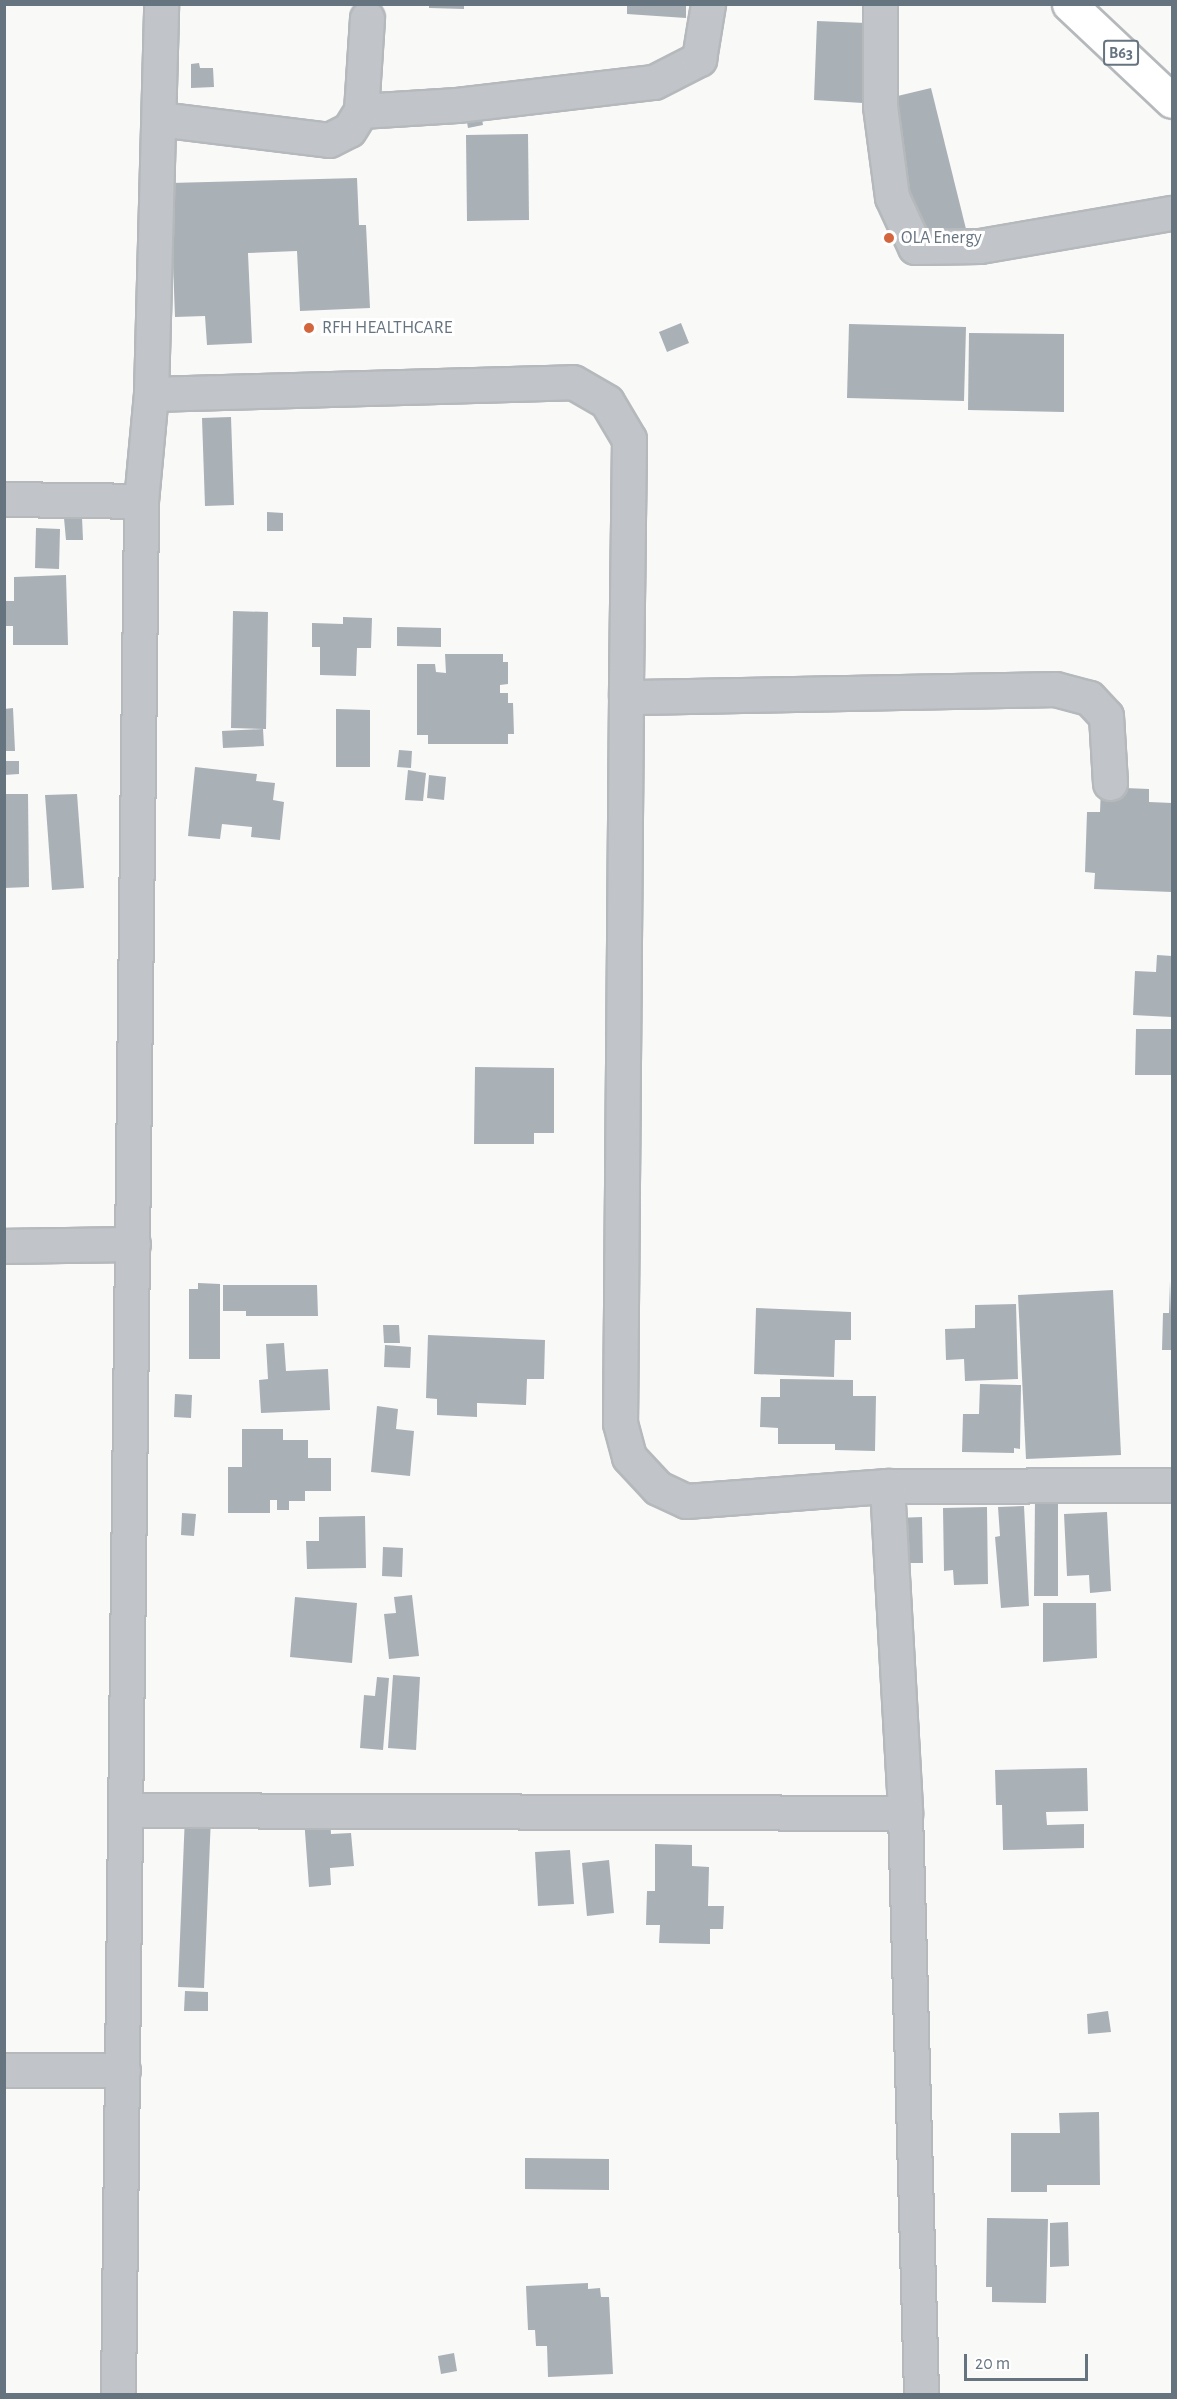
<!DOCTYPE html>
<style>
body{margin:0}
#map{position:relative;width:1177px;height:2399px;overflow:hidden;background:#f9f9f8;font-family:"Alegreya Sans",sans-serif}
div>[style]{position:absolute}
.building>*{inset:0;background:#a9b0b6}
.roads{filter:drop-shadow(2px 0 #b5b9bc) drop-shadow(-2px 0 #b5b9bc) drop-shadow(0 2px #b5b9bc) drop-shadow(0 -2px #b5b9bc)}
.minor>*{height:33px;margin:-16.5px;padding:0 16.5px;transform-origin:16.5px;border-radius:16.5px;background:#c1c5c9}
.highway>*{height:33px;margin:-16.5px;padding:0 16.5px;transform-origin:16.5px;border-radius:16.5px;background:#fff}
.dots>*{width:16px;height:16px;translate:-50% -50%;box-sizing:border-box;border:3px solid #fff;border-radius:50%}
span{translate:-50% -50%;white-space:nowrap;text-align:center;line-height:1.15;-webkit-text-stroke:6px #fff;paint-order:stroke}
.shield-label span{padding:2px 4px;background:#fff;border:2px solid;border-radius:4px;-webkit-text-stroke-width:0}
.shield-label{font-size:16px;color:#667480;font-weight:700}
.poi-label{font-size:18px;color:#667480}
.left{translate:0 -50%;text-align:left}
.frame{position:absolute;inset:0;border:6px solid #667480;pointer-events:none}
.scale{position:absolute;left:964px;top:2354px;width:124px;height:27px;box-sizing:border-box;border:3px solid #667480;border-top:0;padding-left:8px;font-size:18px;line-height:21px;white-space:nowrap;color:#667480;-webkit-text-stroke:4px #fff;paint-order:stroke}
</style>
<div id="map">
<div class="building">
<div style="clip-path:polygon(429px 4px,464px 4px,464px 9px,429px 8px)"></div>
<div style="clip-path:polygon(627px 4px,686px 4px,686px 18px,627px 14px)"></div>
<div style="clip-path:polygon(817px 21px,866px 23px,863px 103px,814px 100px)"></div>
<div style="clip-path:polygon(199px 63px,200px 68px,213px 68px,214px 87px,191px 88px,191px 64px)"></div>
<div style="clip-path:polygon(931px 88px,967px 233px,919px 244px,885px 99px)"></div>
<div style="clip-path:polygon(480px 108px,483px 125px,468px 128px,465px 111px)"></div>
<div style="clip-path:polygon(528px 134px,529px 220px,467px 221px,466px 135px)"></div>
<div style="clip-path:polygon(357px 178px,359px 225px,366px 225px,370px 308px,300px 311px,297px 251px,248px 253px,252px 343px,207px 345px,205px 316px,175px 317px,170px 183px)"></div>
<div style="clip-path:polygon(681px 323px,689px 343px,667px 352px,659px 332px)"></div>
<div style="clip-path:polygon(849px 324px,966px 327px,964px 401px,847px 398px)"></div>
<div style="clip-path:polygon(969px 333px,1064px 334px,1064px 412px,968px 410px)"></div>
<div style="clip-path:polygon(231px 417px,234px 505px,205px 506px,202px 418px)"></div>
<div style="clip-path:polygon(267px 512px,283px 513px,283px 531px,267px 531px)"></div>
<div style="clip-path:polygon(82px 517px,83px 540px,66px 540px,64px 518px)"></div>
<div style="clip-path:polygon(36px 528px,60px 529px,59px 569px,35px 568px)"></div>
<div style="clip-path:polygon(66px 575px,68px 645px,13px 645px,13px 626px,4px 626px,4px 601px,14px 601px,14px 577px)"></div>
<div style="clip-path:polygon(233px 611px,268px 612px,266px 729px,231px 728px)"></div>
<div style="clip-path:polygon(343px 617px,372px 618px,371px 648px,357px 648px,356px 676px,320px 675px,320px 647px,312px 647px,312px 623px,343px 624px)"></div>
<div style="clip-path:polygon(397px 627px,441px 628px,441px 647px,397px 646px)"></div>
<div style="clip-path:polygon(445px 654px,503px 654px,503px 662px,508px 662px,508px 684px,500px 685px,500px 693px,508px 693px,508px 703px,513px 703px,514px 734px,508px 734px,508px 744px,428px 744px,428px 735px,417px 735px,417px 664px,435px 664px,436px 672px,446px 673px)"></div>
<div style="clip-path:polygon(13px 708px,15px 751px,4px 751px,4px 709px)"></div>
<div style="clip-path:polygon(336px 709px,370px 710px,370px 767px,336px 767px)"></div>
<div style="clip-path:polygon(263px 729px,264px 746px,223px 748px,222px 731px)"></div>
<div style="clip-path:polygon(399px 750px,412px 751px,411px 768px,397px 767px)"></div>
<div style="clip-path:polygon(4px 761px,19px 761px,19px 774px,4px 775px)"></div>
<div style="clip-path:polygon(195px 767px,257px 774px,256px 781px,275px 783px,273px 800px,284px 802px,280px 840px,251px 837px,252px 827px,222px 824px,220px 839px,188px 836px)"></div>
<div style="clip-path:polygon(408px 770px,426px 773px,423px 801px,405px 800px)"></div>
<div style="clip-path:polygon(429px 775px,446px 777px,444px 800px,427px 798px)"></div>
<div style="clip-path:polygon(1101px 787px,1149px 789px,1149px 802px,1172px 803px,1172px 892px,1094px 889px,1095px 873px,1085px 872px,1087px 812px,1100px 812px)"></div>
<div style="clip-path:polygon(4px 794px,28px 794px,29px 887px,4px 888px)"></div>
<div style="clip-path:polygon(77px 794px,84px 888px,52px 890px,45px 795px)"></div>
<div style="clip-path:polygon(1157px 955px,1172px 956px,1172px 1017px,1133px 1015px,1135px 971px,1156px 972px)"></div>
<div style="clip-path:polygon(1136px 1029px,1172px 1029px,1172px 1075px,1135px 1075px)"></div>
<div style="clip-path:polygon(475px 1067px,554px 1068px,554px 1133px,534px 1133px,534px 1144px,474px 1144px)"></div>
<div style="clip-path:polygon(1170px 1281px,1172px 1350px,1162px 1350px,1163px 1313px,1169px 1313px)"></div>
<div style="clip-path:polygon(198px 1283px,220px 1284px,220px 1359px,189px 1359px,189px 1289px,198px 1289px)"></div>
<div style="clip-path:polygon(223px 1285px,317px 1285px,318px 1316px,246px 1316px,246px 1311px,223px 1311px)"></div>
<div style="clip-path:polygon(1113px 1290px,1121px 1455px,1026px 1459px,1018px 1295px)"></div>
<div style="clip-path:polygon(1016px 1304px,1018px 1379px,965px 1381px,964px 1359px,946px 1360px,945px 1329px,975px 1328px,975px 1305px)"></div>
<div style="clip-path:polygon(756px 1308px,851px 1312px,851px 1340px,835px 1340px,834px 1377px,754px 1374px)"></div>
<div style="clip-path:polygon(383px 1325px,399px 1325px,400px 1343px,384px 1343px)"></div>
<div style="clip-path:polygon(428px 1335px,545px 1340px,544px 1379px,527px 1379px,526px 1405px,477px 1403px,477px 1417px,437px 1415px,437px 1399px,426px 1398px)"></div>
<div style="clip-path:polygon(284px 1343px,286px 1371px,328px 1369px,330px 1410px,261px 1413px,259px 1380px,268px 1379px,266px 1344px)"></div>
<div style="clip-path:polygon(385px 1345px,411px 1347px,410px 1368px,384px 1367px)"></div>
<div style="clip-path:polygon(780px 1379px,853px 1380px,853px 1396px,876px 1396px,875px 1451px,835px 1450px,835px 1444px,778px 1444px,778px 1428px,760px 1427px,761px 1397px,780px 1397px)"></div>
<div style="clip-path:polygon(980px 1384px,1021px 1385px,1020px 1449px,1014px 1448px,1014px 1453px,962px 1452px,963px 1414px,979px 1414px)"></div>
<div style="clip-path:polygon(175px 1394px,192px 1395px,191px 1418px,174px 1417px)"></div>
<div style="clip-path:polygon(377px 1406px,398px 1409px,396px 1429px,414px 1431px,410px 1476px,371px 1472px)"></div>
<div style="clip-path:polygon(242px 1429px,283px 1429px,283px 1440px,308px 1440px,308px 1458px,331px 1458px,331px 1491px,305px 1491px,305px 1501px,289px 1501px,289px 1510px,277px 1510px,277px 1500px,270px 1500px,270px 1513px,228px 1513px,228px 1467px,242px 1467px)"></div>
<div style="clip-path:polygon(1035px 1499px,1058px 1500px,1058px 1596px,1034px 1596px)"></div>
<div style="clip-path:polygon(1024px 1506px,1029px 1606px,1001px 1608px,995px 1537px,1000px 1536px,998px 1507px)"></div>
<div style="clip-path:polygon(987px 1507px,988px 1584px,954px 1585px,953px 1570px,944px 1571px,943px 1508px)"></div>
<div style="clip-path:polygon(1107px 1512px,1111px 1591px,1090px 1593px,1089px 1575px,1067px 1576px,1064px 1514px)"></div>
<div style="clip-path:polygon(182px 1513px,196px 1514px,194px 1536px,181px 1535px)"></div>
<div style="clip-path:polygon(365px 1516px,366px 1568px,307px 1569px,306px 1541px,319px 1541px,319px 1517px)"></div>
<div style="clip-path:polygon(922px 1517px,923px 1563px,897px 1563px,897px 1518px)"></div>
<div style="clip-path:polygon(383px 1547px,403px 1548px,402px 1577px,382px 1576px)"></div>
<div style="clip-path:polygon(412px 1595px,419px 1656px,389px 1659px,384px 1614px,396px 1613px,394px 1597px)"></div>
<div style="clip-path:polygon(295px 1597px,357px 1603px,352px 1663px,290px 1657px)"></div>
<div style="clip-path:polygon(1043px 1603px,1096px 1603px,1097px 1658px,1043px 1662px)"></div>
<div style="clip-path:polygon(393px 1675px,420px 1677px,416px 1750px,388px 1748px)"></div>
<div style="clip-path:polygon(377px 1677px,389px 1678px,383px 1750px,360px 1748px,364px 1695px,375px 1696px)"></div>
<div style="clip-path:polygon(1087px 1768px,1088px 1811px,1046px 1812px,1047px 1825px,1084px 1824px,1084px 1848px,1003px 1850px,1002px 1805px,996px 1805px,995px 1770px)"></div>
<div style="clip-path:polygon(185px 1815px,211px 1816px,204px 1988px,178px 1987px)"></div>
<div style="clip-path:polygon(330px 1816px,331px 1834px,351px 1833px,354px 1866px,330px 1868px,331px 1885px,309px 1887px,304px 1818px)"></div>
<div style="clip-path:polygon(655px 1844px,692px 1845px,692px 1866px,709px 1867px,708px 1906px,724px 1906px,723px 1929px,710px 1929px,710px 1944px,659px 1943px,660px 1925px,646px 1925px,647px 1891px,655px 1891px)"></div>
<div style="clip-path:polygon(570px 1850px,574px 1904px,538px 1906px,535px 1852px)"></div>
<div style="clip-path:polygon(609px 1860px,614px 1913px,587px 1916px,582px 1863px)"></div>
<div style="clip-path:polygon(185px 1991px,208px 1992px,208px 2011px,184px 2011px)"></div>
<div style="clip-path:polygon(1108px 2011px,1111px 2032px,1088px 2034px,1087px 2014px)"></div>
<div style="clip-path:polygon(1099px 2112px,1100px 2185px,1047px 2185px,1047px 2192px,1011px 2192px,1011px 2133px,1060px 2133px,1059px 2113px)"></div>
<div style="clip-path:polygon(525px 2158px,609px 2159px,609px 2190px,525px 2189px)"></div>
<div style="clip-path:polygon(987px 2218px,1048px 2219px,1046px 2303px,992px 2302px,992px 2287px,986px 2287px)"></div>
<div style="clip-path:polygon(1068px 2222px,1069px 2266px,1050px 2267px,1050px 2223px)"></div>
<div style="clip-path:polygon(588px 2283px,588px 2289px,600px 2288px,601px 2297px,609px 2297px,613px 2374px,548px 2377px,547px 2346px,536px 2346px,535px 2330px,528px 2330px,526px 2286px)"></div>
<div style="clip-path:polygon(454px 2353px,457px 2371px,441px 2374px,438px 2356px)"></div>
</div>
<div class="roads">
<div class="minor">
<div style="left:880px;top:4px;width:102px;rotate:90deg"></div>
<div style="left:880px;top:106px;width:92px;rotate:82.5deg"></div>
<div style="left:892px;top:197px;width:55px;rotate:65.3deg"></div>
<div style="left:915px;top:247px;width:65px;rotate:-0.9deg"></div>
<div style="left:980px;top:246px;width:195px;rotate:-9.8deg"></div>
<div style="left:361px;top:111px;width:96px;rotate:-3.6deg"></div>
<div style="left:457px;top:105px;width:198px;rotate:-6.7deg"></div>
<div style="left:654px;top:82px;width:51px;rotate:-27.1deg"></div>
<div style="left:699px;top:59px;width:56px;rotate:-80.7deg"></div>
<div style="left:159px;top:119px;width:171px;rotate:7deg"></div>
<div style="left:329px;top:140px;width:22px;rotate:-27deg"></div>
<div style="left:349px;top:130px;width:22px;rotate:-58deg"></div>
<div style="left:361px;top:111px;width:93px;rotate:-86.3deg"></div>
<div style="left:151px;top:394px;width:422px;rotate:-1.6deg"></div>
<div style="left:573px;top:382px;width:39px;rotate:30deg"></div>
<div style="left:607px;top:402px;width:43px;rotate:59.3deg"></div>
<div style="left:629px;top:439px;width:258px;rotate:90.7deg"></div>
<div style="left:4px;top:499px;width:137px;rotate:0.8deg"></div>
<div style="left:1110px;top:783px;width:67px;rotate:-93.4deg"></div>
<div style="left:1106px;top:716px;width:25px;rotate:-133deg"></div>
<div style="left:1089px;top:698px;width:35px;rotate:-165deg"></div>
<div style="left:1055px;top:689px;width:429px;rotate:178.9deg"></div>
<div style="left:626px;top:697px;width:726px;rotate:90.47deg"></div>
<div style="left:620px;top:1423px;width:35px;rotate:75deg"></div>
<div style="left:629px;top:1457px;width:42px;rotate:46.9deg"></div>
<div style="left:658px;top:1488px;width:31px;rotate:25deg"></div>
<div style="left:686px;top:1501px;width:202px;rotate:-4.3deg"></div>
<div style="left:887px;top:1486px;width:285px;rotate:-0.2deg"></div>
<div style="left:4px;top:1246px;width:129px;rotate:-0.9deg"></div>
<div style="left:887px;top:1486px;width:327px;rotate:86.8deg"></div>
<div style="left:905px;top:1813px;width:581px;rotate:88.42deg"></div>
<div style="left:126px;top:1810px;width:779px;rotate:0.22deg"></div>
<div style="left:4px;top:2070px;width:119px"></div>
<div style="left:118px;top:2394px;width:1893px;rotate:-89.3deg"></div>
<div style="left:141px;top:501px;width:107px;rotate:-84.7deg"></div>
<div style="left:151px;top:394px;width:390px;rotate:-88.5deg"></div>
</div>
<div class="highway">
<div style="left:1069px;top:4px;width:141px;rotate:43.3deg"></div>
</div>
</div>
<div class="dots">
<div style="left:889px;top:238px;background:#d4663d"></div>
<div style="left:309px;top:328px;background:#d4663d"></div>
</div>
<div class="shield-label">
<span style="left:1121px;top:53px">B63</span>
</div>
<div class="poi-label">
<span class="left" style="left:901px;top:238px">OLA Energy</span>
<span class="left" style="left:322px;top:328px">RFH HEALTHCARE</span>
</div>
<div class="frame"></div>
<div class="scale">20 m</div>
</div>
